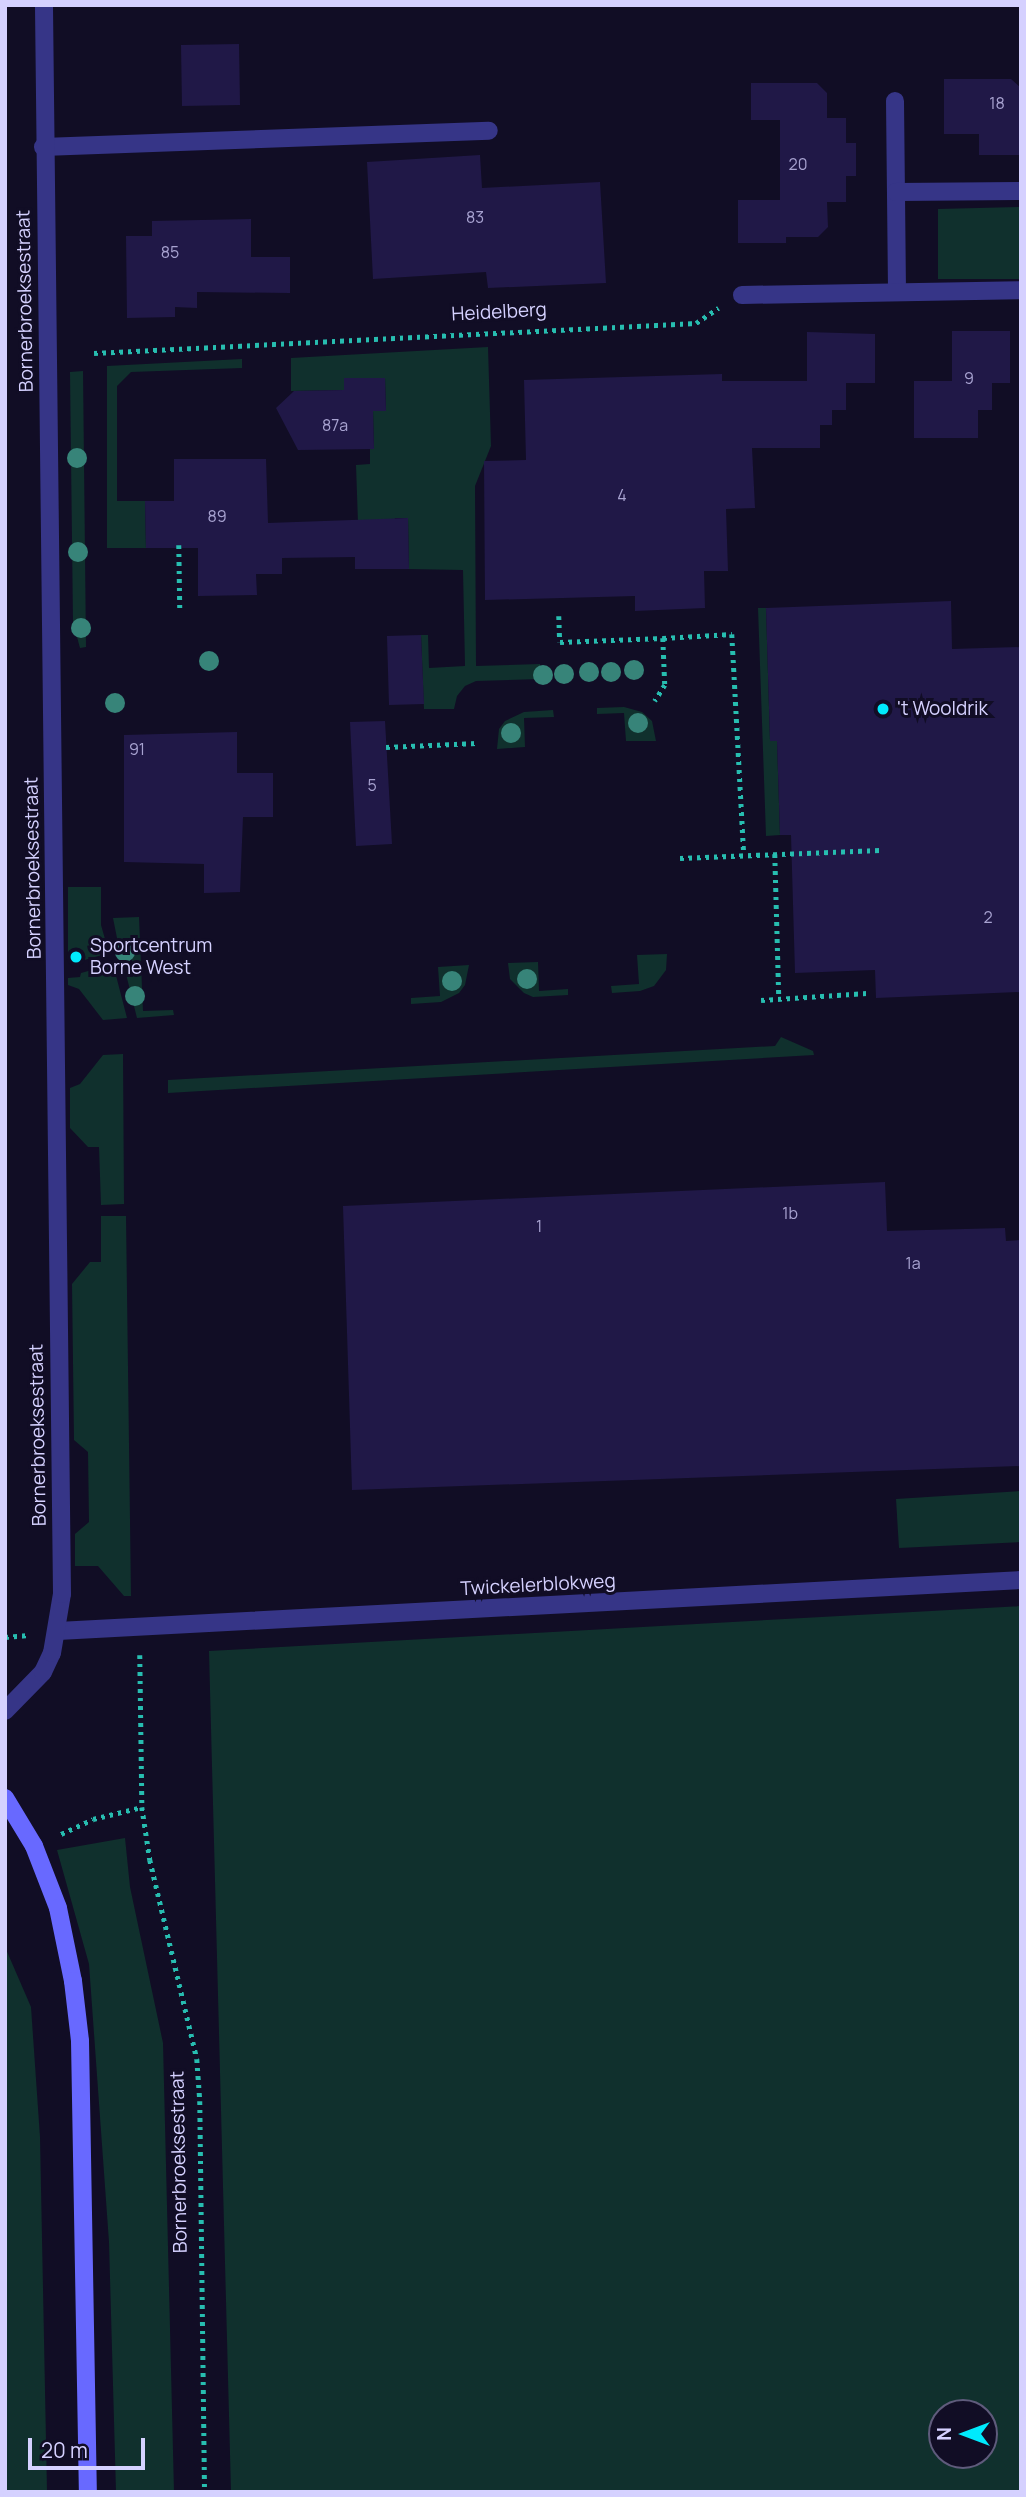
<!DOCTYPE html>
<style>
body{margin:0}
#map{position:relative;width:1026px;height:2497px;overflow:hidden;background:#110d25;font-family:Manrope,sans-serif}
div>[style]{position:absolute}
.green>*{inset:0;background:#10302d}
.building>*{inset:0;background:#201847}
.path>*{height:4.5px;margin-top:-2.25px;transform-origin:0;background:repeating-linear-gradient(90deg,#27bdb0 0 3.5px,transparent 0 8.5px)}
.lane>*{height:18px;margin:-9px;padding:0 9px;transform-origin:9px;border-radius:9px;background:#363587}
.street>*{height:18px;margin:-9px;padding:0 9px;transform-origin:9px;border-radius:9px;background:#363587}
.secondary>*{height:18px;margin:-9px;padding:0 9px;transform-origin:9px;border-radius:9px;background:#6869ff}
.trees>*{width:20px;height:20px;margin:-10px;border-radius:50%;background:#378479}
.dots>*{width:19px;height:19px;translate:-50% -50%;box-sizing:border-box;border:4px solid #110d25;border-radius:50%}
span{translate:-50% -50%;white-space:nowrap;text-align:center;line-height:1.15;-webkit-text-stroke:6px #110d25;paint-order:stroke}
.number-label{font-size:16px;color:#a8a3d1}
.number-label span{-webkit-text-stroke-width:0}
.street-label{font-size:19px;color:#d5d1ff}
.poi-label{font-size:19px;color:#d5d1ff}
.left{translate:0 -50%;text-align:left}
.frame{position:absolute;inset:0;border:7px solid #d5d1ff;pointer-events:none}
.north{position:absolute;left:928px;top:2399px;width:70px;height:70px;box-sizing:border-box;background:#110d25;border:2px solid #5f5b7c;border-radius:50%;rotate:270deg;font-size:19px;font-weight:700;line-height:28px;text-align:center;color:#d5d1ff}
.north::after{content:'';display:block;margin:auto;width:24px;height:32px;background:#00eafc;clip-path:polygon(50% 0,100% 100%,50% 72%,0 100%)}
.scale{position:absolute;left:28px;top:2438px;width:117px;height:32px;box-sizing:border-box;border:4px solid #d5d1ff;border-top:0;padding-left:9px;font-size:21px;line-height:24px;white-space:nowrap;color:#d5d1ff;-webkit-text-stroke:5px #110d25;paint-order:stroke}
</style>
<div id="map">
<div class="green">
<div style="clip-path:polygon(1021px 207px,1021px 279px,938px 279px,938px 209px)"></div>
<div style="clip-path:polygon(488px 347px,491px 446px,475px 486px,476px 666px,540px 664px,540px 679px,476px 681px,465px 686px,457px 696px,454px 709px,424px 709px,421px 635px,428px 635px,429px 668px,465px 666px,463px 570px,409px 569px,408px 518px,395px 518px,394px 522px,358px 523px,356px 465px,370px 464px,370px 449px,374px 449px,373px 411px,386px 410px,385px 378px,345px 378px,344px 390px,291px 391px,291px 358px)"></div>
<div style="clip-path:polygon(242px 359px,242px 368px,131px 372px,117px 386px,117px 501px,145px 501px,146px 548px,107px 548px,107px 366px)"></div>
<div style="clip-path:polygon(83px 371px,86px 647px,80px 648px,73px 622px,70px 372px)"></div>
<div style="clip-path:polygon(758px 608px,766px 608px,770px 740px,777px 741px,780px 835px,766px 836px)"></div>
<div style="clip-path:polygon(624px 707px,642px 712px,652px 721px,656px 741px,626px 741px,624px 713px,597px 714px,597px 708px)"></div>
<div style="clip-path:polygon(553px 710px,554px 717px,524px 718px,525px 747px,497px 749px,499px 729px,505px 721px,524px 712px)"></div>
<div style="clip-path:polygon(68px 887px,101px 887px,101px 925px,109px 953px,81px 961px,80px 954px,68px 954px)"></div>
<div style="clip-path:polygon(139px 917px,143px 1011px,173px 1010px,174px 1015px,137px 1018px,126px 974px,135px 972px,127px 941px,118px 943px,113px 918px)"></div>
<div style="clip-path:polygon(667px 954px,666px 970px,654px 986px,640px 991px,612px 993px,611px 986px,639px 984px,637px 955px)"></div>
<div style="clip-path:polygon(538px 962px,539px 991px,568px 989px,568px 995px,533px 997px,524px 993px,510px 979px,508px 963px)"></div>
<div style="clip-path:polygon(113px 964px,127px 1018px,103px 1020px,79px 989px,68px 985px,68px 978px,80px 977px,81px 973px)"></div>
<div style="clip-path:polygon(469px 965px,465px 985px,459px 993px,441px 1002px,411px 1004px,411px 998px,440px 996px,438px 967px)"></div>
<div style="clip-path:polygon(781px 1037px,813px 1051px,814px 1055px,168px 1093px,168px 1080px,775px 1046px)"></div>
<div style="clip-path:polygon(123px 1054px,124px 1204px,101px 1205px,99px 1147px,88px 1147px,70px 1128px,70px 1088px,80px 1084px,103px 1055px)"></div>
<div style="clip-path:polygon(101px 1216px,126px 1216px,131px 1596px,124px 1596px,98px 1566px,75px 1566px,75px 1534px,89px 1522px,88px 1452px,74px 1440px,72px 1284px,90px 1262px,101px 1262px)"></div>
<div style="clip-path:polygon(1021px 1491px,1021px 1542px,899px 1548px,896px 1499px)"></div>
<div style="clip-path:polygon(evenodd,1021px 1606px,1021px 2492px,231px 2492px,209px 1651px,1021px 1606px,942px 2413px,984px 2413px,984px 2455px,942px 2455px,942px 2413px)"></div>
<div style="clip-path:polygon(125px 1838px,130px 1887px,163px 2043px,174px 2492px,116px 2492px,109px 2242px,89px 1964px,57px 1850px)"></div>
<div style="clip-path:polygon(5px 1947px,31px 2007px,40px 2137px,47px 2492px,5px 2492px)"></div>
</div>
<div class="building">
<div style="clip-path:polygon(239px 44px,240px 105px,182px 106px,181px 45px)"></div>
<div style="clip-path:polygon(944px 79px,1011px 79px,1021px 88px,1021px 155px,979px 155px,979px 134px,944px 134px)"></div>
<div style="clip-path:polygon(751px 83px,817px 83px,827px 93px,827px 118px,846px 118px,846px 143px,856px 143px,856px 176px,846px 176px,846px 202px,827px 202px,828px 227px,818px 237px,786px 237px,786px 243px,738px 243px,738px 200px,780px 200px,780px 120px,751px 120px)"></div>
<div style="clip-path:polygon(480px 155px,482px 188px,600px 182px,606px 283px,488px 288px,486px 272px,373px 279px,367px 162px)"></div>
<div style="clip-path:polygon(251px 219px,251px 257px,290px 257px,290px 293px,197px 292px,197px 308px,175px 307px,175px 317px,127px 318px,126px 236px,152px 236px,152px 221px)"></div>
<div style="clip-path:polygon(952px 331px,1010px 331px,1010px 383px,992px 383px,992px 410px,978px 410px,978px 438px,914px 438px,914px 381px,952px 381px)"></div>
<div style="clip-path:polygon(807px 332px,875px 334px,875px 383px,846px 383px,846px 410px,832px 410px,832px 425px,820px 425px,820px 448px,752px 448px,755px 508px,726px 509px,728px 571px,704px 571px,705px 608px,635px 611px,635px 596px,485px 600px,484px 461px,526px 460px,524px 380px,722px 374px,722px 381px,807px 381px)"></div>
<div style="clip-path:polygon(344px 378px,385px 378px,386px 411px,373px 411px,374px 449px,298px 450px,276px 408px,294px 391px,344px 390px)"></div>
<div style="clip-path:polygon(174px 459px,266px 459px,268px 523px,408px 518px,409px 569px,355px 569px,355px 557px,282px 558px,282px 574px,256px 574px,257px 595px,198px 596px,198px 548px,146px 548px,145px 501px,174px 501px)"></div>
<div style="clip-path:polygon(951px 601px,952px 649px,1021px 647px,1021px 992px,876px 998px,875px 970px,795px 973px,791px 835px,780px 835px,777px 741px,770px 741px,766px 608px)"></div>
<div style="clip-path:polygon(421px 635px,424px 704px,389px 705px,387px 636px)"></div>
<div style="clip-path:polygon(385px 721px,392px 844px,356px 846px,350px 722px)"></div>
<div style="clip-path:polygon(237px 732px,237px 773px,273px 773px,273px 817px,243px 817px,240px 892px,204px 893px,204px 864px,124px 862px,124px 735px)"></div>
<div style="clip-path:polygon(885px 1182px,887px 1231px,1005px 1228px,1006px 1241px,1021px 1240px,1021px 1466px,352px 1490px,343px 1206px)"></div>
</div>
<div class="path">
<div style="left:94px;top:353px;width:603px;rotate:-2.85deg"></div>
<div style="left:696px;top:323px;width:27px;rotate:-34deg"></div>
<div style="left:179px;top:545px;width:67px;rotate:89.1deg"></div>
<div style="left:559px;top:616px;width:26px;rotate:88deg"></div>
<div style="left:560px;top:642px;width:103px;rotate:-2.2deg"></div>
<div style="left:663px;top:638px;width:47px;rotate:87.6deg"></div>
<div style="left:665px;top:685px;width:19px;rotate:122deg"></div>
<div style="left:663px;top:638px;width:69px;rotate:-3.3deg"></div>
<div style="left:732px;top:634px;width:221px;rotate:86.9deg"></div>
<div style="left:386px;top:747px;width:91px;rotate:-2.5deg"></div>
<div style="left:775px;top:854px;width:144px;rotate:88.4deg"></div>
<div style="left:680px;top:858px;width:200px;rotate:-2.3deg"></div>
<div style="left:761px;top:1000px;width:106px;rotate:-3.8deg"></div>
<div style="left:5px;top:1637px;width:21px;rotate:-5deg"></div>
<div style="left:140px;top:1655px;width:152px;rotate:89.2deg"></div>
<div style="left:142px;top:1807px;width:54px;rotate:81.4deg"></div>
<div style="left:150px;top:1860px;width:204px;rotate:76.7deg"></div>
<div style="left:197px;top:2059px;width:42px;rotate:85.9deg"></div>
<div style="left:200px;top:2101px;width:391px;rotate:89.3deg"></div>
<div style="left:61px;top:1834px;width:35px;rotate:-25deg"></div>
<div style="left:93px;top:1819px;width:50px;rotate:-13.8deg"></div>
</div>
<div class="lane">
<div style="left:43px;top:147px;width:446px;rotate:-2.1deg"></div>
</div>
<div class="street">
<div style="left:895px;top:101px;width:91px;rotate:89.4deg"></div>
<div style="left:897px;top:291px;width:99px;rotate:-90.6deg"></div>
<div style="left:896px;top:192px;width:125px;rotate:-0.5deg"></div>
<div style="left:742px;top:295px;width:279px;rotate:-1deg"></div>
<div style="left:58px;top:1631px;width:964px;rotate:-3.03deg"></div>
<div style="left:5px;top:1711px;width:54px;rotate:-45.7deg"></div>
<div style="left:43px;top:1672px;width:21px;rotate:-65deg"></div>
<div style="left:52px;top:1653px;width:60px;rotate:-80.4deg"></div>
<div style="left:62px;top:1594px;width:1589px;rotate:-90.65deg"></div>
</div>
<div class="secondary">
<div style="left:5px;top:1798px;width:56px;rotate:58.9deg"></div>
<div style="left:34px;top:1846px;width:66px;rotate:68.8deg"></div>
<div style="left:58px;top:1908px;width:75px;rotate:78.4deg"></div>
<div style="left:73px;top:1981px;width:60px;rotate:83.3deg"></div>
<div style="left:80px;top:2041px;width:451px;rotate:89deg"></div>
</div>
<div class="trees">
<div style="left:77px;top:458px"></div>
<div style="left:78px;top:552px"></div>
<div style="left:81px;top:628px"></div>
<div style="left:209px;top:661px"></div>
<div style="left:634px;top:670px"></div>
<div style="left:589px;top:672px"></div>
<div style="left:611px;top:672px"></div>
<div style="left:564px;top:674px"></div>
<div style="left:543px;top:675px"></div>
<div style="left:115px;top:703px"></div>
<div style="left:638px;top:723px"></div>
<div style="left:511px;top:733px"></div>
<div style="left:125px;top:952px"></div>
<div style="left:527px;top:979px"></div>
<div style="left:452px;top:981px"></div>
<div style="left:135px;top:996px"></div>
</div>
<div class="dots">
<div style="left:883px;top:709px;background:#00eafc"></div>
<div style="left:76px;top:957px;background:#00eafc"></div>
</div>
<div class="number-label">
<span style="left:997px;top:103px">18</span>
<span style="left:798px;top:164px">20</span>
<span style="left:475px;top:217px">83</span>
<span style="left:170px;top:252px">85</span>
<span style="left:969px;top:378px">9</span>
<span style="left:335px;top:425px">87a</span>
<span style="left:622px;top:495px">4</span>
<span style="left:217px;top:516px">89</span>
<span style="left:137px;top:749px">91</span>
<span style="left:372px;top:785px">5</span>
<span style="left:988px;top:917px">2</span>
<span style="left:790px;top:1213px">1b</span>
<span style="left:539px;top:1226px">1</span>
<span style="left:913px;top:1263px">1a</span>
</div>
<div class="street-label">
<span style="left:25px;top:301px;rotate:-91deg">Bornerbroeksestraat</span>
<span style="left:499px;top:312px;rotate:-3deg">Heidelberg</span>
<span style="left:33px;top:868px;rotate:-91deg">Bornerbroeksestraat</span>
<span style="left:38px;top:1435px;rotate:-91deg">Bornerbroeksestraat</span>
<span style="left:538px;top:1585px;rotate:-3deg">Twickelerblokweg</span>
<span style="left:179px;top:2162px;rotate:-91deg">Bornerbroeksestraat</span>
</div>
<div class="poi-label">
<span class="left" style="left:897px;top:709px">'t Wooldrik</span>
<span class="left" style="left:90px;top:957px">Sportcentrum<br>Borne West</span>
</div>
<div class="frame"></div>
<div class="north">N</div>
<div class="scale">20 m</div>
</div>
